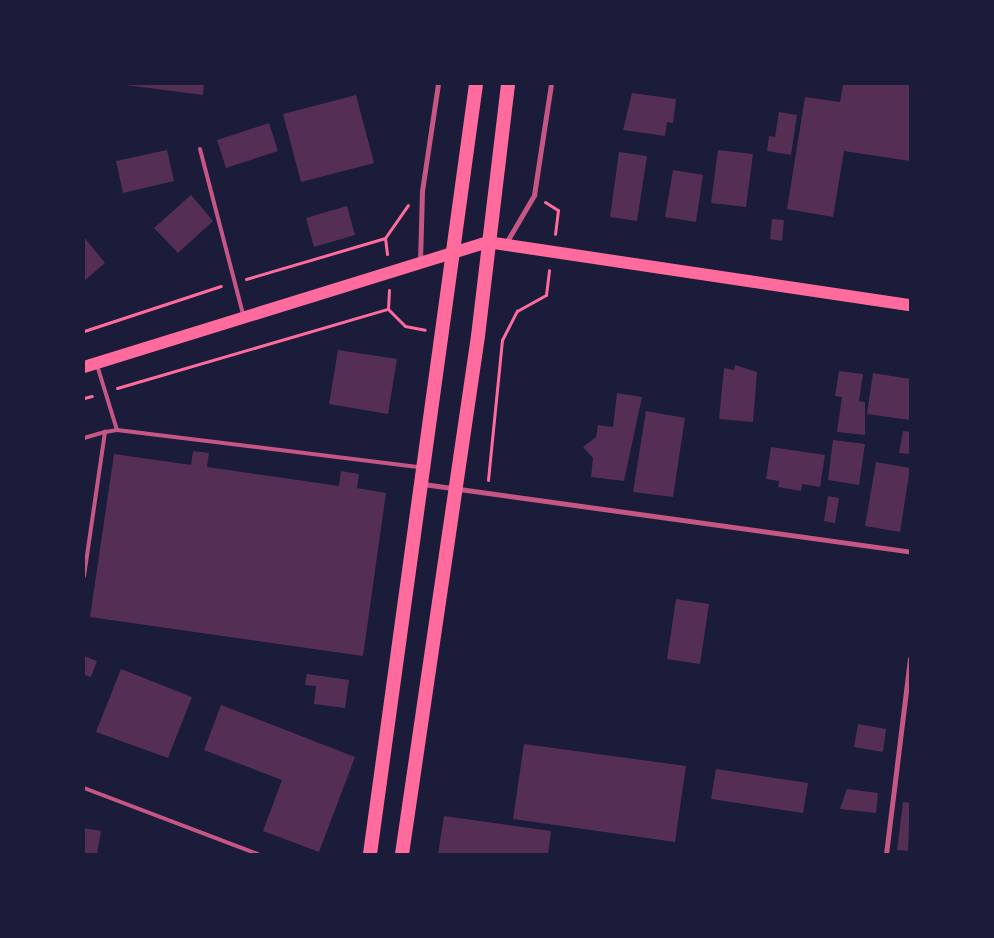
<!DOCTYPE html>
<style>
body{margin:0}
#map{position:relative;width:994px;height:938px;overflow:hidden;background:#1b1b3a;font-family:"Fira Sans",sans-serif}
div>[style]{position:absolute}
.building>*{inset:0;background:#542f53}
.path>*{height:3px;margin:-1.5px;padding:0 1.5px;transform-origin:1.5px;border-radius:1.5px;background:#ff6b9d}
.service>*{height:4px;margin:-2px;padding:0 2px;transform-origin:2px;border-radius:2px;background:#c65784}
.minor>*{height:5px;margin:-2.5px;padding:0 2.5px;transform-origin:2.5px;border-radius:2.5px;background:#c65784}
.primary>*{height:12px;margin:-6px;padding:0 6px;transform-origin:6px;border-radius:6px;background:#ff6b9d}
.trunk>*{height:14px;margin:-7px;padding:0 7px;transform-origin:7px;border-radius:7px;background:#ff6b9d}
span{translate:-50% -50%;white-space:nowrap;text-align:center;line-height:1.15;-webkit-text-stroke:5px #1b1b3a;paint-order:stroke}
.frame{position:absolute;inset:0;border:85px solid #1b1b3a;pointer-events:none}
</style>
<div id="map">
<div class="building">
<div style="clip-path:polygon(118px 84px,204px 84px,203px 95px)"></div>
<div style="clip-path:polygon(843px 84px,910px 84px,910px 161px,844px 151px,833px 217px,787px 209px,805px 97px,840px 102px)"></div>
<div style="clip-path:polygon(632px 93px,676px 99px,673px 123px,667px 122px,665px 136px,623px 130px)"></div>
<div style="clip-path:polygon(356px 95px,374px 163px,301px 182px,283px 114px)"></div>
<div style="clip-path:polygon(779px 112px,797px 115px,791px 155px,767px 151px,769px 136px,775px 137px)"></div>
<div style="clip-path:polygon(269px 123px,278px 151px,226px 168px,217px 140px)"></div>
<div style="clip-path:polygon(167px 150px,174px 181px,123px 193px,116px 161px)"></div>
<div style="clip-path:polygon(718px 150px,753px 154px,746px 207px,711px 203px)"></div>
<div style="clip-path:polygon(619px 152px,647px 156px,637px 221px,610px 217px)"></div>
<div style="clip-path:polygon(673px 170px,703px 175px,696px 222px,665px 217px)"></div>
<div style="clip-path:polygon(191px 195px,213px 221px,178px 253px,154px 228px)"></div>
<div style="clip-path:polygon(347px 206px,355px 235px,314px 247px,306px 218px)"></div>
<div style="clip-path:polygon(772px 219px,784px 220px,782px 241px,770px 239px)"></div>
<div style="clip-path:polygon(84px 237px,105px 263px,84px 281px)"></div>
<div style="clip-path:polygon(338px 350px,397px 359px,388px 414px,329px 404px)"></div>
<div style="clip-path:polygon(735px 365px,757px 372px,753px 422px,719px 419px,724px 368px,734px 370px)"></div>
<div style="clip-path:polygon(839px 371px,863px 374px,859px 401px,865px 402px,865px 435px,837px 432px,842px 397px,835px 396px)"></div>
<div style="clip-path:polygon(873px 373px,910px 379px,910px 420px,867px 414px)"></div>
<div style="clip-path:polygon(617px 393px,642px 397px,624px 481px,591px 477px,593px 458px,583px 447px,596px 437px,598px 425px,613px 427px)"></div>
<div style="clip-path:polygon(646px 411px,685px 418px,673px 497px,633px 492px)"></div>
<div style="clip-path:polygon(903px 431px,910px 432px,910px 454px,899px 453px)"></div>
<div style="clip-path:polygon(833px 440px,865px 444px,859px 485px,828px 480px)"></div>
<div style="clip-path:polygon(771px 447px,825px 455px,820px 487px,802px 484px,801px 491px,778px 487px,779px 481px,766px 479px)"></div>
<div style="clip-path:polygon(193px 451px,209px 453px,207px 467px,339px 486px,341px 471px,359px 474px,357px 488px,386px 493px,363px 656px,90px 617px,114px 454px,191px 465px)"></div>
<div style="clip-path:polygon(876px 462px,910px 468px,900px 532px,865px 526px)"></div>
<div style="clip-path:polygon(828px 496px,839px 498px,835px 523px,824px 521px)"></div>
<div style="clip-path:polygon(676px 599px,709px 604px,700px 664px,667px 659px)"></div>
<div style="clip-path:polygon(84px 656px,97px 661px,91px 677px,84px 675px)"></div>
<div style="clip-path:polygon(121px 669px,192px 697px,168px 758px,96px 732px)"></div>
<div style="clip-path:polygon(307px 674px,349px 680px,345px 708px,314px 704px,316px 686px,305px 685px)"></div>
<div style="clip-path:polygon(221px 705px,355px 757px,319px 852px,263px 831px,282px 780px,204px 750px)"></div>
<div style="clip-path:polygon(858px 724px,886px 729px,883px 752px,854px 747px)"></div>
<div style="clip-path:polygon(524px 744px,686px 766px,675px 842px,513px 819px)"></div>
<div style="clip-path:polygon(716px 769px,808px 783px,803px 813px,711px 799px)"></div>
<div style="clip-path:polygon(847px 789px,878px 793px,876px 813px,840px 809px)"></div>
<div style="clip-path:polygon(903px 802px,910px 803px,908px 851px,897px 850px)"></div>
<div style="clip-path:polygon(444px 816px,551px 831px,548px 854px,438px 854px)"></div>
<div style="clip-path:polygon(84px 828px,101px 831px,97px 854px,84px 854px)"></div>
</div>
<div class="path">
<div style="left:545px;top:202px;width:15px;rotate:32deg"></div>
<div style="left:558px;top:210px;width:24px;rotate:97deg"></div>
<div style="left:387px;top:254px;width:16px;rotate:-97deg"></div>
<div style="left:385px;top:238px;width:40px;rotate:-55.1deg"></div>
<div style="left:246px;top:279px;width:145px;rotate:-16.4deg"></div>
<div style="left:389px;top:290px;width:19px;rotate:93deg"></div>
<div style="left:388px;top:309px;width:24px;rotate:45deg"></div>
<div style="left:405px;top:326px;width:20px;rotate:11deg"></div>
<div style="left:84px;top:331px;width:144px;rotate:-18.2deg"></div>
<div style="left:117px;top:388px;width:282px;rotate:-16.3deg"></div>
<div style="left:84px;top:398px;width:8px;rotate:-14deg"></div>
<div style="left:488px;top:480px;width:141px;rotate:-84.3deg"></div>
<div style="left:502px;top:340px;width:33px;rotate:-63deg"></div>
<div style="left:517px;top:311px;width:33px;rotate:-29deg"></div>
<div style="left:546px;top:295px;width:25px;rotate:-83deg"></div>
</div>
<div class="service">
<div style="left:200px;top:149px;width:171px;rotate:75.4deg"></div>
<div style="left:97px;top:365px;width:68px;rotate:72.9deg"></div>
<div style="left:117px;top:430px;width:305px;rotate:7deg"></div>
<div style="left:84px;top:438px;width:22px;rotate:-16deg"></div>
<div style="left:84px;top:576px;width:146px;rotate:-81.7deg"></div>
<div style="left:105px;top:432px;width:12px;rotate:-9deg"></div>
<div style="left:84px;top:788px;width:186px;rotate:20.8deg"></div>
</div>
<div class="minor">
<div style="left:506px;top:243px;width:56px;rotate:-59.7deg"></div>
<div style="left:534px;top:195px;width:112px;rotate:-81.3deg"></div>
<div style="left:420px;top:262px;width:71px;rotate:-88.4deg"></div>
<div style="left:422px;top:191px;width:108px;rotate:-81.5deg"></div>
<div style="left:423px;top:484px;width:492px;rotate:7.9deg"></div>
<div style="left:886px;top:854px;width:197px;rotate:-83deg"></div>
</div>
<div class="primary">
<div style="left:84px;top:367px;width:422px;rotate:-17.2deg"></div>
<div style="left:487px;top:242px;width:428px;rotate:8.5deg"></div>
</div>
<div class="trunk">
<div style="left:370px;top:854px;width:777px;rotate:-82.16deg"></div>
<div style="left:402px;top:854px;width:524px;rotate:-81.65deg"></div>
<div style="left:478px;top:336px;width:254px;rotate:-83.2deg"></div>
</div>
<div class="frame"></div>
</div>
